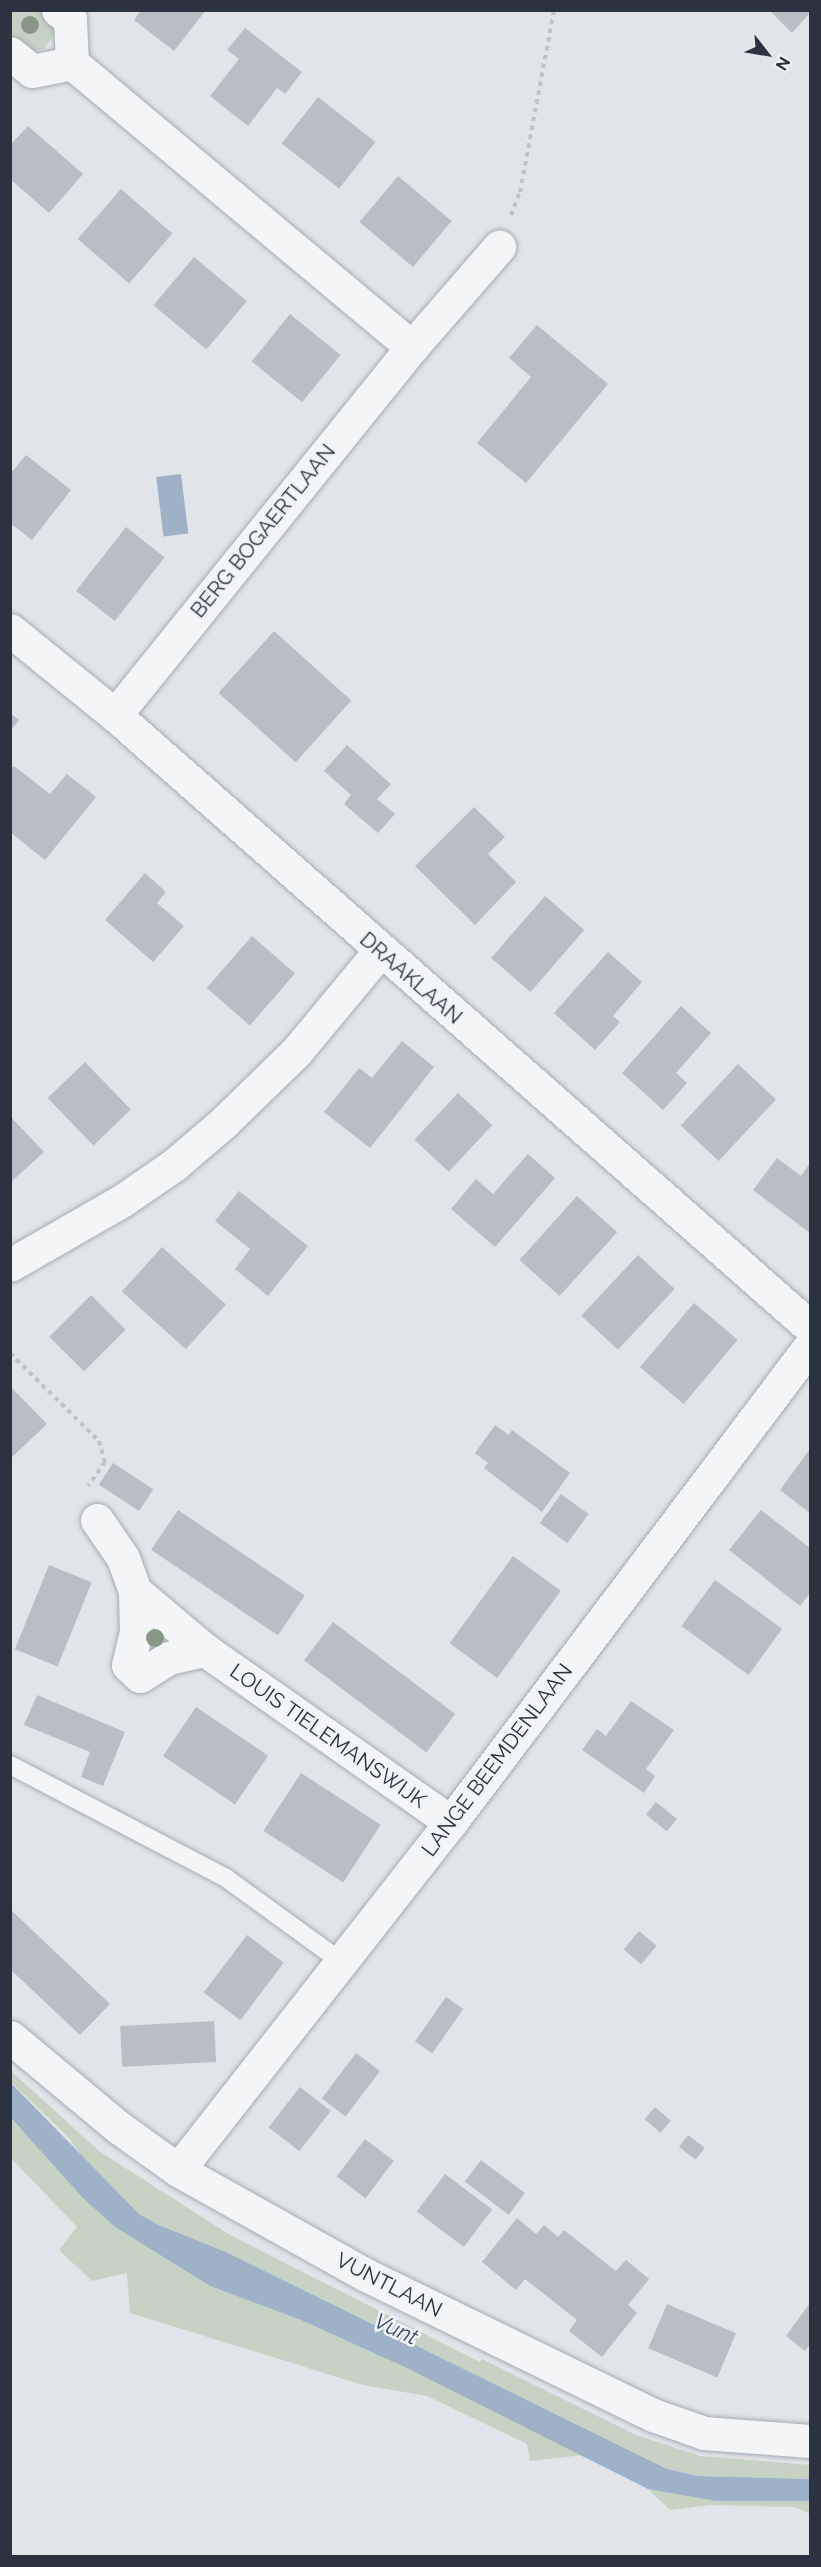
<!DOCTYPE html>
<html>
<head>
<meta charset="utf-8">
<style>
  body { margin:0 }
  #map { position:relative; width:821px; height:2567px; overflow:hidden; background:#e1e4e9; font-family:Raleway,sans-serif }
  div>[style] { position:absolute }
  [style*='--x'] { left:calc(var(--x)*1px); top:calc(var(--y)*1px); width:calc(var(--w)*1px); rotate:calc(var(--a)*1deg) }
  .green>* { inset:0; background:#c6d2c3 }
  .water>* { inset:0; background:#9fb1c6; transform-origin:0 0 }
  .building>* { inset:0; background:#b9bdc5; transform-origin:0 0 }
  .path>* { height:4px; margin-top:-2px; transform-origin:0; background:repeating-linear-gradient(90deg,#c0c2c7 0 4.5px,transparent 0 9px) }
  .roads { filter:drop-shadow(0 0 2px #a7abb3) drop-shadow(0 0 2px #a7abb3) }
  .lane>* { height:18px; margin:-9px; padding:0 9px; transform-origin:9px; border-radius:9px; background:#f4f5f7 }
  .street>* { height:33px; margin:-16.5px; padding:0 16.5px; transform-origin:16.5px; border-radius:16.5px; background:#f4f5f7 }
  .trees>* { width:18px; height:18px; margin:-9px; border-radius:50%; background:#879888 }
  span { translate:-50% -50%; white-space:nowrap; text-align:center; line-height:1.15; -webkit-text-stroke:5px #f1f3f6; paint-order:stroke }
  .street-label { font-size:21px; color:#2b3240 }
  .water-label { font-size:22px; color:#374f71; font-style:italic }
  .frame { position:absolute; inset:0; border:12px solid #2b3240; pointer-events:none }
  .north { position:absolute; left:737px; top:24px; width:60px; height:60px; -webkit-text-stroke:4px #f1f3f6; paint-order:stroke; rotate:121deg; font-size:16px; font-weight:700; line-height:24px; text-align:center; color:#2b3240 }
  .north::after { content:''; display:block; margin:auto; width:21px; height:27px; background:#2b3240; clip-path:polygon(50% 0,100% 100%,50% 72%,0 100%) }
</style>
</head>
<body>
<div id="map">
  <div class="green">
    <div style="clip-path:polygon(10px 11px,45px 11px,57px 32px,43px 49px,33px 51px,11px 36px)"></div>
    <div style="clip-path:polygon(11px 2071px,99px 2151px,230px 2235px,480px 2362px,482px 2359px,636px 2435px,700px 2456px,810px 2465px,810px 2479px,698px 2476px,667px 2469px,226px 2252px,159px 2225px,139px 2214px,83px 2158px,69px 2138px,11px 2082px)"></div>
    <div style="clip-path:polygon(10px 2118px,115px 2227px,210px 2286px,301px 2320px,409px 2369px,583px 2455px,530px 2461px,527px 2444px,427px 2396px,363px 2385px,130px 2313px,127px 2273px,92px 2281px,59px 2250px,77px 2227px,11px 2158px)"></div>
    <div style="clip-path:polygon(648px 2489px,715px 2501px,810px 2501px,810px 2514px,795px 2507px,711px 2505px,670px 2510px)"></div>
  </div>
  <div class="water">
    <div style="left:181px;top:474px;width:60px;height:25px;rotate:83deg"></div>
    <div style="clip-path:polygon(10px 2082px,139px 2214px,159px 2225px,226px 2252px,667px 2469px,698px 2476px,810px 2479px,810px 2501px,715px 2501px,648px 2489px,409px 2369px,301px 2320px,210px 2286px,115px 2227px,83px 2198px,11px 2118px)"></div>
  </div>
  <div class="building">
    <div style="clip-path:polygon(141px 10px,206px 10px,174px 51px,134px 20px)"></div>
    <div style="clip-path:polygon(769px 10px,810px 10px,810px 13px,792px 33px)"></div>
    <div style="clip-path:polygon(245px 28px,302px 72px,285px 94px,277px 88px,248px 126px,210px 96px,239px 59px,227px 50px)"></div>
    <div style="left:318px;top:97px;width:73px;height:59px;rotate:38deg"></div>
    <div style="clip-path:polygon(28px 126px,83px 174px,49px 213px,10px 179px,10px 145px)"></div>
    <div style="left:398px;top:176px;width:70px;height:60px;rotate:40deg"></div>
    <div style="left:121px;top:189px;width:68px;height:66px;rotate:41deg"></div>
    <div style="left:194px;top:257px;width:69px;height:63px;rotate:40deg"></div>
    <div style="left:290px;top:314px;width:65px;height:61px;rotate:39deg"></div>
    <div style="clip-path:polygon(537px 325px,608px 384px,526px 483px,477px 443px,531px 377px,509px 358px)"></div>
    <div style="clip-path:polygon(26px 455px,71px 490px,32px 540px,10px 523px,10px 474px)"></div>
    <div style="left:126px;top:527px;width:49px;height:81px;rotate:38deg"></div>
    <div style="left:274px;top:631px;width:104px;height:83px;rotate:42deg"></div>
    <div style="clip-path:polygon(10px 713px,19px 720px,10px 731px)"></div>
    <div style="clip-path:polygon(347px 745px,391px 784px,377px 799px,395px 814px,378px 833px,344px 804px,351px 795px,324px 771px)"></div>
    <div style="clip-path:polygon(14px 766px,50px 794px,67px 774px,96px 797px,45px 860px,10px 832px,10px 770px)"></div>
    <div style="clip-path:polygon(474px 807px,505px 837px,488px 854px,516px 882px,475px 925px,415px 866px)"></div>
    <div style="clip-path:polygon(145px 873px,166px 892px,157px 903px,184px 926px,153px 962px,105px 920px)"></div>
    <div style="left:545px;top:896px;width:52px;height:82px;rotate:41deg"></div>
    <div style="left:252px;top:936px;width:57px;height:69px;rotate:41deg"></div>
    <div style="clip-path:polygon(608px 952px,642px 982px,613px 1016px,620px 1022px,595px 1050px,554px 1013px)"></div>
    <div style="clip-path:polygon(681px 1006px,711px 1033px,676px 1073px,687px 1083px,663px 1110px,622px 1073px)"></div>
    <div style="clip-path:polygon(402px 1041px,434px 1067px,370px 1148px,324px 1112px,359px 1068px,372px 1078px)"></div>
    <div style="left:85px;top:1062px;width:66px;height:52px;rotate:46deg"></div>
    <div style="left:738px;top:1064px;width:52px;height:84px;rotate:43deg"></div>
    <div style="left:458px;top:1093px;width:47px;height:64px;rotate:43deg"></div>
    <div style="clip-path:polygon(10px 1116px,44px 1152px,10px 1183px)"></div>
    <div style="clip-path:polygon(528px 1154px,555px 1178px,495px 1247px,451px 1209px,476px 1179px,493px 1194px)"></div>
    <div style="clip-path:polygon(777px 1158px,801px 1176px,810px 1163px,810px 1233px,753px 1190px)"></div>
    <div style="clip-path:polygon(239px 1191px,308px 1246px,268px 1296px,235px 1269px,250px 1249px,215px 1221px)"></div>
    <div style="left:577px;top:1196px;width:54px;height:86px;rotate:42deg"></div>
    <div style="left:162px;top:1247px;width:86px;height:60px;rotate:42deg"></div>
    <div style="left:638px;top:1255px;width:50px;height:83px;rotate:43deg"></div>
    <div style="left:91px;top:1295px;width:49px;height:59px;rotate:45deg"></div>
    <div style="left:694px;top:1303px;width:57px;height:84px;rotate:40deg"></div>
    <div style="clip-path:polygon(10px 1386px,47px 1424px,10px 1459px)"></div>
    <div style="clip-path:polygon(495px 1425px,509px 1435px,512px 1430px,570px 1473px,542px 1512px,484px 1468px,488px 1463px,475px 1453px)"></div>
    <div style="clip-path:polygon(810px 1449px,810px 1513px,780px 1490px)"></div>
    <div style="left:113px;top:1463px;width:48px;height:26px;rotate:33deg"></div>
    <div style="left:561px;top:1494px;width:34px;height:36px;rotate:36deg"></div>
    <div style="left:178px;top:1510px;width:153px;height:48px;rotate:34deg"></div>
    <div style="clip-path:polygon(761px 1510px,810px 1548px,810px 1593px,800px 1606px,729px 1550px)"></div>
    <div style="left:513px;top:1556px;width:59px;height:108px;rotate:36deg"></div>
    <div style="left:49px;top:1565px;width:46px;height:91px;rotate:22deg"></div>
    <div style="left:715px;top:1580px;width:83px;height:57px;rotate:36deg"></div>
    <div style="left:333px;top:1622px;width:153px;height:48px;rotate:37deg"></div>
    <div style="clip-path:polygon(37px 1695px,125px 1732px,103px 1786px,81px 1777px,90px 1752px,24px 1725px)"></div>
    <div style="clip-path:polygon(631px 1701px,674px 1730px,646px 1769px,655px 1776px,644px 1793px,582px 1750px,597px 1729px,606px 1736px)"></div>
    <div style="left:196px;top:1707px;width:87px;height:59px;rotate:34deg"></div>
    <div style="left:301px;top:1773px;width:95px;height:69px;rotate:33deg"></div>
    <div style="left:656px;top:1802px;width:27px;height:16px;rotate:39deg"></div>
    <div style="clip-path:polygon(10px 1909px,110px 2004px,80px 2035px,10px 1969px)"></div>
    <div style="left:639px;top:1931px;width:23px;height:24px;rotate:40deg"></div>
    <div style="left:247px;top:1935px;width:46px;height:72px;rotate:37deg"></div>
    <div style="left:446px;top:1997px;width:21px;height:54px;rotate:35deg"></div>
    <div style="left:214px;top:2021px;width:41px;height:94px;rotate:87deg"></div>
    <div style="left:356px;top:2053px;width:30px;height:57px;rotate:37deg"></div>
    <div style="left:300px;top:2087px;width:39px;height:51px;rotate:38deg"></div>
    <div style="left:655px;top:2107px;width:21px;height:16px;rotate:41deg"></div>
    <div style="left:688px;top:2135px;width:21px;height:15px;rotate:37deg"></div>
    <div style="left:365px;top:2139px;width:36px;height:47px;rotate:37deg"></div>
    <div style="left:481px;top:2160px;width:55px;height:27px;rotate:37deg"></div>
    <div style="left:445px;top:2174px;width:59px;height:47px;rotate:37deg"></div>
    <div style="clip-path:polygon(517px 2218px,536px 2234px,544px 2225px,558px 2237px,564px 2230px,616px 2271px,626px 2260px,649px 2279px,628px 2305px,637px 2313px,602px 2357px,569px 2331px,577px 2320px,525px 2279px,516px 2290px,482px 2262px)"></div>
    <div style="clip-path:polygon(810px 2303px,810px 2344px,805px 2351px,786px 2336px)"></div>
    <div style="left:667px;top:2304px;width:75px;height:48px;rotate:23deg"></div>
  </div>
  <div class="path">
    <div style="--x:511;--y:215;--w:25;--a:-69"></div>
    <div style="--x:520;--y:192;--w:185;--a:-79.4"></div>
    <div style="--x:10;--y:1353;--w:125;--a:44.7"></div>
    <div style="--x:99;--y:1441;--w:22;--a:74"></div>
    <div style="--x:105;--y:1462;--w:29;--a:125"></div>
  </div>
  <div class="roads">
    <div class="lane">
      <div style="--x:10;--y:1765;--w:244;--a:27.6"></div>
      <div style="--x:226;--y:1878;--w:140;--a:36"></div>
    </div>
    <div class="street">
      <div style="--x:58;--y:10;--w:15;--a:37"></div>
      <div style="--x:70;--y:19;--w:44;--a:87.4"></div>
      <div style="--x:72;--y:63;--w:443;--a:39.9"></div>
      <div style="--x:412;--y:347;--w:473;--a:128.9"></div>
      <div style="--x:10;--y:53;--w:28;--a:39"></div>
      <div style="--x:32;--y:71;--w:41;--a:-11.3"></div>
      <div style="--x:412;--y:347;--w:133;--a:-49"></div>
      <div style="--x:10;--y:630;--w:135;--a:39"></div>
      <div style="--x:115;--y:715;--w:926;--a:41.37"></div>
      <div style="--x:10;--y:1265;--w:130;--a:-29.9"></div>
      <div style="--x:123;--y:1200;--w:62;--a:-34.5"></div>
      <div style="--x:174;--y:1165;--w:65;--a:-40.6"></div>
      <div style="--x:223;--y:1123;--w:102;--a:-44.2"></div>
      <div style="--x:296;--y:1052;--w:131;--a:-50.3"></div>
      <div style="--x:97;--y:1520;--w:46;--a:55.6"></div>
      <div style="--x:123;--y:1558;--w:35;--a:70"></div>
      <div style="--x:135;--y:1591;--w:40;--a:88.6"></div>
      <div style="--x:136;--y:1631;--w:35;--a:103"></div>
      <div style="--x:128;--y:1665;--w:16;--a:43"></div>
      <div style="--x:140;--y:1676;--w:34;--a:-32"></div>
      <div style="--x:169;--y:1658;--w:37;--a:-13"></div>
      <div style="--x:205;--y:1650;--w:300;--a:35"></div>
      <div style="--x:135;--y:1591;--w:92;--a:40.1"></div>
      <div style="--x:10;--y:2037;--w:141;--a:39.8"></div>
      <div style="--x:118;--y:2127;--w:74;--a:35.6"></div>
      <div style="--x:178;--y:2170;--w:215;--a:29.2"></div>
      <div style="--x:366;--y:2275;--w:319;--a:26"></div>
      <div style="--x:653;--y:2415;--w:54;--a:19.4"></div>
      <div style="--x:704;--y:2433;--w:106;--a:4.3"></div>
      <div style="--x:178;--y:2170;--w:442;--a:-51.9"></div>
      <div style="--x:451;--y:1822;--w:596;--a:-52.98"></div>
    </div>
  </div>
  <div class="trees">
    <div style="left:30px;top:25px"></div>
    <div style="left:155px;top:1638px"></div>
  </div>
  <div class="street-label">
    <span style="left:263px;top:531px;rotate:-51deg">BERG BOGAERTLAAN</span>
    <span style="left:411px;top:978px;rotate:41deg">DRAAKLAAN</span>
    <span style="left:328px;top:1736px;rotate:35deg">LOUIS TIELEMANSWIJK</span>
    <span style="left:497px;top:1760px;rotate:-53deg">LANGE BEEMDENLAAN</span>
    <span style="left:389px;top:2285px;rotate:27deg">VUNTLAAN</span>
  </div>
  <div class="water-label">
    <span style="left:396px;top:2329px;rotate:25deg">Vunt</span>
  </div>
  <div class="frame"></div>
  <div class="north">N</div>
</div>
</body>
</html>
